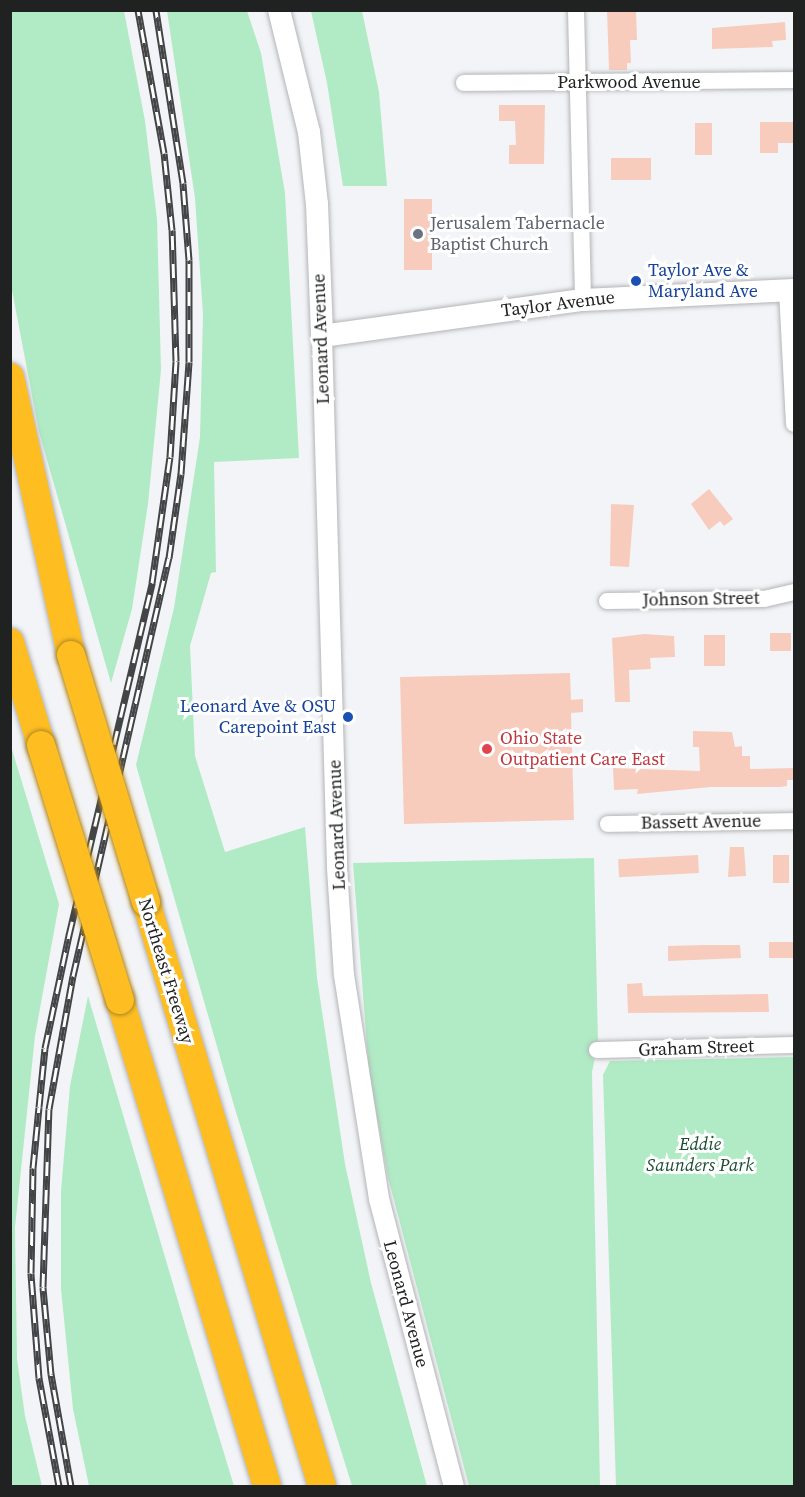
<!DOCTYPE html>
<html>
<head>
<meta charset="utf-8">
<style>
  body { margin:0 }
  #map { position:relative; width:805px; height:1497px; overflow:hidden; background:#f3f4f7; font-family:"Source Serif 4",serif }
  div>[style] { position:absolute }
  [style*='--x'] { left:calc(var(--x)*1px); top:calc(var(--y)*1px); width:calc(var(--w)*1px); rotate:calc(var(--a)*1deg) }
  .green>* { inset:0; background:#b0ebc5 }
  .building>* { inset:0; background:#f8ccbd; transform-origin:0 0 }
  .roads { filter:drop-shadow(0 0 2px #b4b5b8) drop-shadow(0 0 2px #b4b5b8) }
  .minor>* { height:16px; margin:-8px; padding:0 8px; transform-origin:8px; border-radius:8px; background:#fff }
  .tertiary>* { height:20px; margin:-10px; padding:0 10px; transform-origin:10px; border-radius:10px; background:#fff }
  .secondary>* { height:22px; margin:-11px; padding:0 11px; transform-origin:11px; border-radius:11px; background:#fff }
  .motorway>* { height:28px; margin:-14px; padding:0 14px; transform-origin:14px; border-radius:14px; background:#febe22 }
  .rail>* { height:7px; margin-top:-3.5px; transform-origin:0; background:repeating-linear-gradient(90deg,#fff 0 14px,#434445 0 28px); box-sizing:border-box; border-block:2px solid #434445 }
  .bridges { filter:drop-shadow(0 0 2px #b08722) drop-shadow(0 0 2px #b08722) }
  .motorway-bridge>* { height:28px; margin:-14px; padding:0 14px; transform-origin:14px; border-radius:14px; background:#febe22 }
  .dots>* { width:16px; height:16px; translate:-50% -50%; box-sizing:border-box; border:3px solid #fff; border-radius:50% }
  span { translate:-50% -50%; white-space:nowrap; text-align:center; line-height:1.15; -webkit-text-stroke:6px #fff; paint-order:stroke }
  .street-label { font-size:18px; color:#202121 }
  .worship-label { font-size:18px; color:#5b616d }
  .left { translate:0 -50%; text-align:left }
  .transit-label { font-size:18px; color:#164399 }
  .right { translate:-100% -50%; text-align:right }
  .health-label { font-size:18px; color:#be3a42 }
  .park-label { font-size:18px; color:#1b4d32; font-style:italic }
  .frame { position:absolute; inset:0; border:12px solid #202121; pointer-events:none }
</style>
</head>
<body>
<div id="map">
  <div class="green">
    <div style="clip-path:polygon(10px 11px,124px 11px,145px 121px,157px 219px,161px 370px,148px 504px,132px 609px,111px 683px,39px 432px,11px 285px)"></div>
    <div style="clip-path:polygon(167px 11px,247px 11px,261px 53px,285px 193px,299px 458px,214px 462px,216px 572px,211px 573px,190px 646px,195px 756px,225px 852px,305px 827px,317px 978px,345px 1164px,371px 1283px,427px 1486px,352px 1486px,235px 1109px,136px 765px,174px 608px,200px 437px,203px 315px,195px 198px)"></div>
    <div style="clip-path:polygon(311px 11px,362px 11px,379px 92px,387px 186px,343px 186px,327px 83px)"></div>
    <div style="clip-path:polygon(10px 743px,59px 904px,35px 1036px,15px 1227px,17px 1359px,25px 1416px,42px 1486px,10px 1486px)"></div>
    <div style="clip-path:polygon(594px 858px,598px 1043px,592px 1072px,600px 1486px,469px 1486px,388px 1177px,369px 1073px,353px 863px)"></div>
    <div style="clip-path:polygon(88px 996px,188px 1335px,234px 1486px,89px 1486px,73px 1409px,61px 1289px,61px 1191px,70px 1086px)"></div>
    <div style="clip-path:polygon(794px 1057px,794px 1486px,616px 1486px,603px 1075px,610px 1061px)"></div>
  </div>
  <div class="building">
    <div style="clip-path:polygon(607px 10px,636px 10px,637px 40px,630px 40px,631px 63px,627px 63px,627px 70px,609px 70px)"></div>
    <div style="clip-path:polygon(785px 22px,786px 40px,772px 41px,773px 47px,712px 49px,712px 28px)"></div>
    <div style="clip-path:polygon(499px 105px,545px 105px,544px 164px,509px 164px,509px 145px,516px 145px,515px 121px,499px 121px)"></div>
    <div style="clip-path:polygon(760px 122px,795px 122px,795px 143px,778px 143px,778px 153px,760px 153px)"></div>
    <div style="left:695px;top:123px;width:17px;height:32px"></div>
    <div style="left:651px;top:158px;width:22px;height:40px;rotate:90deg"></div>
    <div style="left:404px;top:199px;width:28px;height:71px"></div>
    <div style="clip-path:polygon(709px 489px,733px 519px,724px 526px,720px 521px,709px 530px,691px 504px)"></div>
    <div style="clip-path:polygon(611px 504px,634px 505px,629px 567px,610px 566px)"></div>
    <div style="left:770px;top:633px;width:21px;height:18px"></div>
    <div style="clip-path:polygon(644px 634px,674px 636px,675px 657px,650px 658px,651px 669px,629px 670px,630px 702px,615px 702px,612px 638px)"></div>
    <div style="left:704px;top:635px;width:21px;height:31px"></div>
    <div style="clip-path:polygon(570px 673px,571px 700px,583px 699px,583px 712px,571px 713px,574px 820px,404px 824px,400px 677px)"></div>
    <div style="clip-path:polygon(693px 731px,732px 732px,735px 747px,742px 746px,742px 756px,750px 756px,750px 769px,795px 768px,795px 780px,787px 780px,787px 786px,780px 787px,711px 787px,637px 794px,638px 789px,614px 790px,613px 768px,700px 771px,699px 747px,693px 747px)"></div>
    <div style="clip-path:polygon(730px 847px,744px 847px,746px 876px,728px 877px)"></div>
    <div style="left:698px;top:855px;width:18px;height:80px;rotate:87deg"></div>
    <div style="left:773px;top:855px;width:16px;height:28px"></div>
    <div style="left:795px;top:942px;width:16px;height:26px;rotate:90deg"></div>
    <div style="clip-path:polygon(703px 945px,740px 945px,741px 958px,668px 961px,668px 946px)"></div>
    <div style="clip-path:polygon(642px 983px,643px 996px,768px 994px,769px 1012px,628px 1013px,627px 984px)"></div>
  </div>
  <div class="roads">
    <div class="minor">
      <div style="--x:576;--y:10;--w:290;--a:88.6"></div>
      <div style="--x:464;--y:83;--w:330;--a:-0.5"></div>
      <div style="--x:787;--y:290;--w:134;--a:87"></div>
      <div style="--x:607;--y:601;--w:157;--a:-0.7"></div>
      <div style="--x:764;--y:599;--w:31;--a:-13"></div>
      <div style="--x:608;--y:824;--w:186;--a:-0.9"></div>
      <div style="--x:597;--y:1050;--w:197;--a:-1.5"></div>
    </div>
    <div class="tertiary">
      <div style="--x:322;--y:336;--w:532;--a:88.38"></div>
      <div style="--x:337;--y:868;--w:107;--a:86.3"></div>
      <div style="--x:344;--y:975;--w:227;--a:81.1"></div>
      <div style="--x:379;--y:1199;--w:297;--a:75.4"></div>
    </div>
    <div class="secondary">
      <div style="--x:279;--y:10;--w:126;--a:76.2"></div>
      <div style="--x:309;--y:132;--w:72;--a:83.7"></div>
      <div style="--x:317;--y:204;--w:132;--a:87.8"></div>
      <div style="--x:322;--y:336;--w:263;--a:-7.9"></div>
      <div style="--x:583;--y:300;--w:211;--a:-2.7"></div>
    </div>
    <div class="motorway">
      <div style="--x:10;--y:377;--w:285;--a:77.6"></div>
      <div style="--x:10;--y:642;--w:108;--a:73.2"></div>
      <div style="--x:146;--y:902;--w:610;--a:73.23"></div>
      <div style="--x:120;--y:1000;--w:508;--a:73.17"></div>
    </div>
  </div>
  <div class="rail">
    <div style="--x:59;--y:1486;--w:110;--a:-100.5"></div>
    <div style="--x:39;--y:1378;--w:105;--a:-94.4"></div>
    <div style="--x:31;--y:1273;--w:105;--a:-88.9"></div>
    <div style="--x:33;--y:1168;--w:61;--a:-84.4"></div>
    <div style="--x:39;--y:1107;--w:59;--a:-84.2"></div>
    <div style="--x:45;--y:1048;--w:116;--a:-78"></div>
    <div style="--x:69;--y:935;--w:362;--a:-76.7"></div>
    <div style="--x:152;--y:583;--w:127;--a:-81.9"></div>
    <div style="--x:170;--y:457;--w:96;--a:-86.4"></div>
    <div style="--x:176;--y:361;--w:131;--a:-91.7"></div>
    <div style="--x:172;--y:230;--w:77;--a:-95.9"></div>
    <div style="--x:164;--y:153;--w:145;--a:-100.3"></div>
    <div style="--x:71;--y:1486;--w:114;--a:-100.1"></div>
    <div style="--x:51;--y:1374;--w:87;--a:-95.3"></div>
    <div style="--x:43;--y:1287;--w:178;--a:-88.1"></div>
    <div style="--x:49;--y:1109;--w:135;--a:-79.8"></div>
    <div style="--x:73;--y:976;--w:429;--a:-77.1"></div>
    <div style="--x:169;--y:558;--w:85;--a:-81.9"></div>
    <div style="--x:181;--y:474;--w:112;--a:-85.9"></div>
    <div style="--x:189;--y:362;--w:102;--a:-90"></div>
    <div style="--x:189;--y:260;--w:77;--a:-94.5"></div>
    <div style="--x:183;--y:183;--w:175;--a:-98.9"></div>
  </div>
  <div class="bridges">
    <div class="motorway-bridge">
      <div style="--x:71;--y:655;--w:258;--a:73.1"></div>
      <div style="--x:41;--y:745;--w:267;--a:72.8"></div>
    </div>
  </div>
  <div class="dots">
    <div style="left:418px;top:234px;background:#6b7280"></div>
    <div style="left:636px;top:281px;background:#1a4fb4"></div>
    <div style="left:348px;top:717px;background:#1a4fb4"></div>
    <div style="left:487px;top:749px;background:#e0444e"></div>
  </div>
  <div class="street-label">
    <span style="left:629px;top:82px">Parkwood Avenue</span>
    <span style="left:558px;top:304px;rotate:-7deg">Taylor Avenue</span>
    <span style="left:321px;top:339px;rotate:-92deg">Leonard Avenue</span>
    <span style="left:701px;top:599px;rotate:-1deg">Johnson Street</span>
    <span style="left:701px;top:822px;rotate:-1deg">Bassett Avenue</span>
    <span style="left:337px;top:825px;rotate:-92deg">Leonard Avenue</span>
    <span style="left:166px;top:971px;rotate:73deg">Northeast Freeway</span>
    <span style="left:696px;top:1048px;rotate:-2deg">Graham Street</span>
    <span style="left:406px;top:1304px;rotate:75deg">Leonard Avenue</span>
  </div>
  <div class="worship-label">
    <span class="left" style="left:430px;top:234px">Jerusalem Tabernacle<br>Baptist Church</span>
  </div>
  <div class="transit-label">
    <span class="left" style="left:648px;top:281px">Taylor Ave &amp;<br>Maryland Ave</span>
    <span class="right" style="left:336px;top:717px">Leonard Ave &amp; OSU<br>Carepoint East</span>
  </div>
  <div class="health-label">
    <span class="left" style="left:500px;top:749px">Ohio State<br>Outpatient Care East</span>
  </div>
  <div class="park-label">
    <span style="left:700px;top:1155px">Eddie<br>Saunders Park</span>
  </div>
  <div class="frame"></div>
</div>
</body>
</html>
